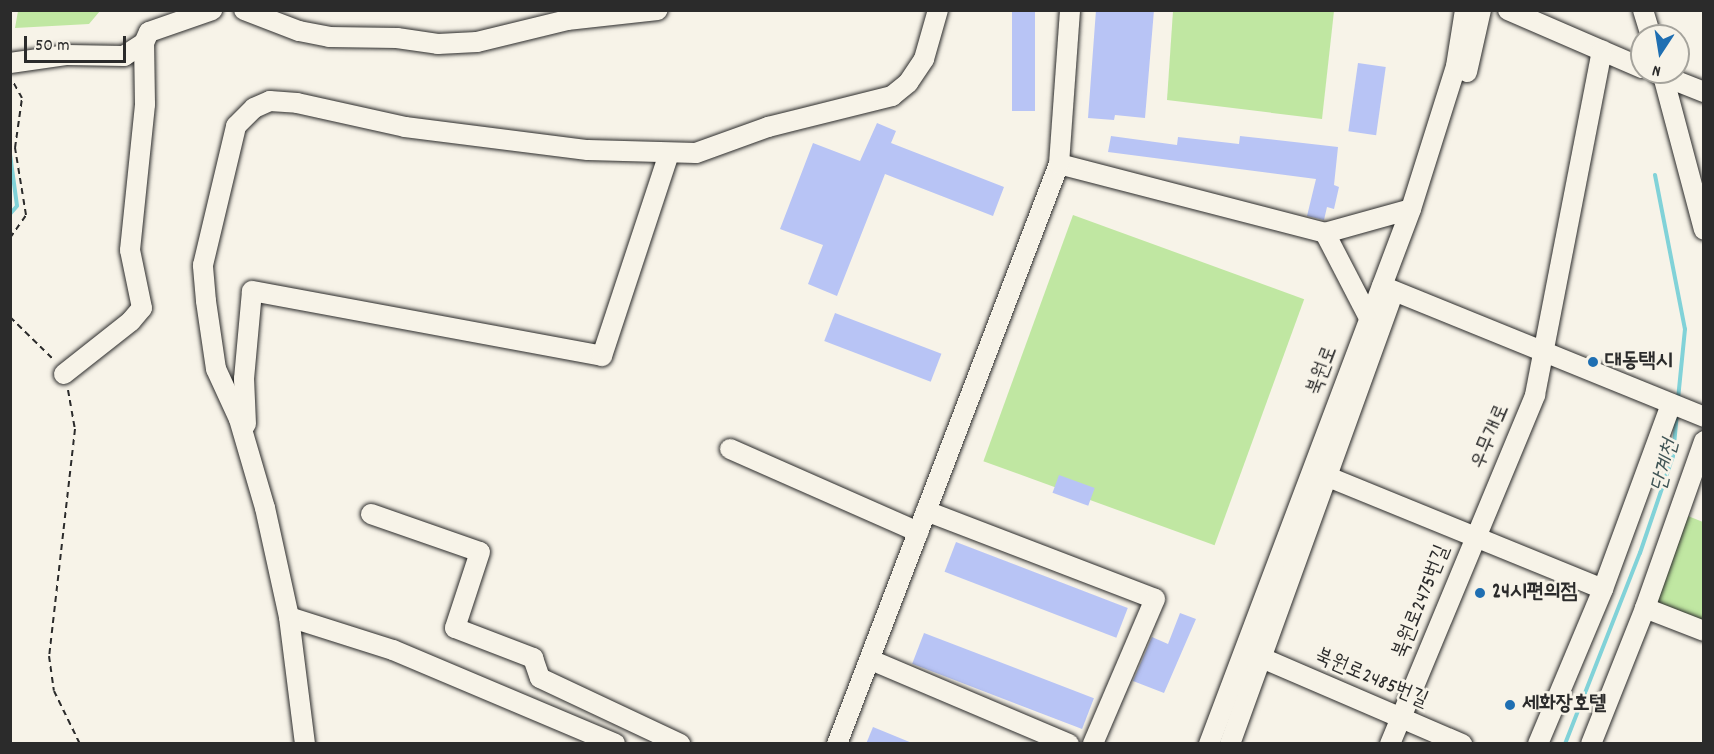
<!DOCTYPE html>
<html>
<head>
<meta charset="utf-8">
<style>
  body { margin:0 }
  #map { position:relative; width:1714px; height:754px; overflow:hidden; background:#f7f3e8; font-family:Dekko,"Poor Story",sans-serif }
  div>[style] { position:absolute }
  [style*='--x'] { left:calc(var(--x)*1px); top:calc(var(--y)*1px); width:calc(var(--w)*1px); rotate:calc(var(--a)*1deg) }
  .green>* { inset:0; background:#c0e7a2; transform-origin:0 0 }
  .stream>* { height:4px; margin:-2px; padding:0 2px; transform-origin:2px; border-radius:2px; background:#81d2d8 }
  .building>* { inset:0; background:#b8c4f5; transform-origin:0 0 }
  .path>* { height:2px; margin-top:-1px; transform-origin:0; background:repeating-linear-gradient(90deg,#2b2b2b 0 6px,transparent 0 10.5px) }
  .roads { filter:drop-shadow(0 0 2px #2b2b2b) drop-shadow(0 0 2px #2b2b2b) }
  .minor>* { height:20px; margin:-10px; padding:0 10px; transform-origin:10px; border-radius:10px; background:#f7f3e8 }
  .dots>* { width:16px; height:16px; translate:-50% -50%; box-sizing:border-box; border:3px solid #f7f3e8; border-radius:50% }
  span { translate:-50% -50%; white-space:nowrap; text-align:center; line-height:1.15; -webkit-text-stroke:5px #f7f3e8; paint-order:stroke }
  .poi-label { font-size:21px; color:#2b2b2b; font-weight:700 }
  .left { translate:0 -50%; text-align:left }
  .street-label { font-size:21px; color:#2b2b2b }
  .water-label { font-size:22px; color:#405556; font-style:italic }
  .frame { position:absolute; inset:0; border:12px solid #2b2b2b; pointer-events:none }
  .north { position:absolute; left:1630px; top:24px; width:60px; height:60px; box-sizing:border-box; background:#f7f3e8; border:2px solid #a5a39c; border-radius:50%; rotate:192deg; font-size:16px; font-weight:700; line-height:24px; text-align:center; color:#2b2b2b }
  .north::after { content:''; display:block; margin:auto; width:21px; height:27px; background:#1f6fb2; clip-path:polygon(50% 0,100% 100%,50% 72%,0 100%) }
  .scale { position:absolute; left:24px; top:36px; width:102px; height:27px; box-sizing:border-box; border:3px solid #2b2b2b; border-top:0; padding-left:8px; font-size:18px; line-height:21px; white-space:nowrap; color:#2b2b2b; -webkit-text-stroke:4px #f7f3e8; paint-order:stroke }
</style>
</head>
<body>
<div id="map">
  <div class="green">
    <div style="clip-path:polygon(18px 11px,18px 10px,100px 11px,89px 24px,15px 28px)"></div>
    <div style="clip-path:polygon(1173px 11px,1334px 11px,1322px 119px,1167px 100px)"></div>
    <div style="left:1073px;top:215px;width:246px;height:262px;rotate:20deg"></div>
    <div style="clip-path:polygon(1688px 516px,1703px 522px,1703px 627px,1654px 608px,1653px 600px)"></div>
  </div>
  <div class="stream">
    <div style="--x:10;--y:96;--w:40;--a:90"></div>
    <div style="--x:10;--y:154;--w:52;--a:82.3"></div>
    <div style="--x:17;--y:206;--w:11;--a:131"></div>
    <div style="--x:1655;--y:175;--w:157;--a:79"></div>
    <div style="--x:1685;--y:329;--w:70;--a:95.7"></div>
    <div style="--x:10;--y:338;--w:14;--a:90"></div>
    <div style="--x:1565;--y:744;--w:205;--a:-68.6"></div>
    <div style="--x:1640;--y:553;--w:102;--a:-71.2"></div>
    <div style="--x:1673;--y:456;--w:43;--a:-84.7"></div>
  </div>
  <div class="building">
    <div style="left:1012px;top:10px;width:23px;height:101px"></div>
    <div style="clip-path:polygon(1096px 10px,1154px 10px,1145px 118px,1115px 115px,1114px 120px,1088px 118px)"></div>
    <div style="left:1358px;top:63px;width:28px;height:69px;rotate:8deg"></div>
    <div style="clip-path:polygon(877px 123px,896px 131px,891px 143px,1004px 187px,993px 216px,885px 174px,837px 296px,808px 284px,823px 245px,780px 229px,813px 143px,860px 161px)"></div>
    <div style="clip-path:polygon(1111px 136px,1177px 145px,1178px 137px,1239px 144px,1240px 136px,1338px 147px,1334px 185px,1339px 187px,1334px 209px,1327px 207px,1324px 220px,1307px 216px,1316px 179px,1108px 152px)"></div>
    <div style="left:835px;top:313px;width:114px;height:30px;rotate:21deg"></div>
    <div style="left:1059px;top:475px;width:38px;height:19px;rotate:20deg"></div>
    <div style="left:956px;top:542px;width:184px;height:32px;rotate:21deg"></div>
    <div style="clip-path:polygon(1180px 613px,1196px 619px,1164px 693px,1133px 681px,1152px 637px,1168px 644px)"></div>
    <div style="left:924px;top:633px;width:182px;height:33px;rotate:21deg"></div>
    <div style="clip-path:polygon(873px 727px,912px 743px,912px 744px,866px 744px)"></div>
  </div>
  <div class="path">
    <div style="--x:10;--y:238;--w:28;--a:-55"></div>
    <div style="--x:26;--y:215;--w:68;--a:-99.3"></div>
    <div style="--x:15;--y:148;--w:50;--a:-82"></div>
    <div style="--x:22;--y:98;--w:21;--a:-119"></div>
    <div style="--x:10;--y:317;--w:63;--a:44.4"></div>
    <div style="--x:68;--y:390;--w:40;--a:80"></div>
    <div style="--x:75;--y:429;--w:228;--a:96.5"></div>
    <div style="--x:49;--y:656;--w:35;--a:82"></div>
    <div style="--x:54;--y:691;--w:59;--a:63.9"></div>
  </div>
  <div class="roads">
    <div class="minor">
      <div style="--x:244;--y:10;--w:59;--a:20.9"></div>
      <div style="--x:299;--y:31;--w:31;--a:11"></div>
      <div style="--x:329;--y:37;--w:68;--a:0.8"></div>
      <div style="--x:397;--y:38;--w:41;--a:8.3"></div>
      <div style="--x:438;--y:44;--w:39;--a:-3"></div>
      <div style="--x:477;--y:42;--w:93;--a:-13.7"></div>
      <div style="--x:567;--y:20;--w:91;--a:-6.3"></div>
      <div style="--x:1508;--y:10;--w:146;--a:23.4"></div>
      <div style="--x:1643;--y:10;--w:27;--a:73"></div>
      <div style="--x:10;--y:63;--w:58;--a:-8"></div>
      <div style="--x:67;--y:55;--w:57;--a:1"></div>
      <div style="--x:124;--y:56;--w:24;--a:-33"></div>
      <div style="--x:144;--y:43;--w:12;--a:-66"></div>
      <div style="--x:149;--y:32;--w:67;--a:-19.2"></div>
      <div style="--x:1467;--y:72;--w:64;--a:-77.3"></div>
      <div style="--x:1662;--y:72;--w:163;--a:75.1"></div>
      <div style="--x:1656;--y:73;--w:52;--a:21.6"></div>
      <div style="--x:1059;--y:164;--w:275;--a:14.5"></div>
      <div style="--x:1325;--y:233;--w:89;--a:-15.6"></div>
      <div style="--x:1325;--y:233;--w:96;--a:62.6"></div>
      <div style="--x:1382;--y:286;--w:348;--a:22.1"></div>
      <div style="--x:64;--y:374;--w:85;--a:-38.3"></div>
      <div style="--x:131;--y:321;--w:17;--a:-50"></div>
      <div style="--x:142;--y:308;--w:59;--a:-101.7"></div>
      <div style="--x:130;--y:250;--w:147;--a:-84.1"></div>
      <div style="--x:145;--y:104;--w:61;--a:-90.9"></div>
      <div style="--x:246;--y:424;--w:45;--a:-92.5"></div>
      <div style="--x:244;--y:379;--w:88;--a:-84.8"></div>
      <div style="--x:252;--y:291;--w:356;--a:10.5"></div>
      <div style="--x:602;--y:356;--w:213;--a:-71.7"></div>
      <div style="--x:730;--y:449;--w:206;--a:23.8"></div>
      <div style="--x:1326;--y:476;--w:299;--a:22.2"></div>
      <div style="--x:926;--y:511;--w:245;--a:21"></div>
      <div style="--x:1155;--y:599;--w:158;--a:113.2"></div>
      <div style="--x:371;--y:514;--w:115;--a:19.2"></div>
      <div style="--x:480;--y:552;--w:80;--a:108.2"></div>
      <div style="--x:455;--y:628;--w:84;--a:21"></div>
      <div style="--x:533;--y:658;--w:21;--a:71"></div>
      <div style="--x:540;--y:678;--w:155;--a:25.2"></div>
      <div style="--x:1645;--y:608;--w:63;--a:21.3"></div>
      <div style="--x:289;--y:617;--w:109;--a:17.6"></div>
      <div style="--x:393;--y:650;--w:241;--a:22.9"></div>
      <div style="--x:1262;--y:658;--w:218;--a:23.3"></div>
      <div style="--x:871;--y:660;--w:215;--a:23"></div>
      <div style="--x:305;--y:744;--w:128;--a:-97.2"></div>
      <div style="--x:289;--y:617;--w:112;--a:-102.4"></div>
      <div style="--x:265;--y:508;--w:93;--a:-106.3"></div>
      <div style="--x:239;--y:419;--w:55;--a:-114.7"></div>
      <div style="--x:216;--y:369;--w:69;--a:-98.4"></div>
      <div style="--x:206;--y:301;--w:36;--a:-95"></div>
      <div style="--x:203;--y:265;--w:143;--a:-76.6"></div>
      <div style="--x:236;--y:126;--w:25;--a:-45"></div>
      <div style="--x:254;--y:108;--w:17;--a:-24"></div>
      <div style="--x:270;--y:101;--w:27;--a:4"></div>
      <div style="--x:297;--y:103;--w:111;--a:12.5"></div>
      <div style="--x:405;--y:127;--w:184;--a:7.2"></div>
      <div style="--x:588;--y:150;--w:108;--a:1.6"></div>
      <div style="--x:696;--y:153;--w:77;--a:-19.9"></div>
      <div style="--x:768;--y:127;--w:128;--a:-14"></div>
      <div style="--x:892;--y:96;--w:21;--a:-39"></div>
      <div style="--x:908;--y:83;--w:29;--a:-56"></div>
      <div style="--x:924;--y:59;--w:51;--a:-74.1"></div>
      <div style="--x:837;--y:744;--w:621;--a:-69.06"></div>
      <div style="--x:1059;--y:164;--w:154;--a:-85.9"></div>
      <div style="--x:1209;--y:744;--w:572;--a:-69.31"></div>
      <div style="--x:1411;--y:209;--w:150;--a:-72.5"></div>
      <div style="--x:1456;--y:66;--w:57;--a:-80.9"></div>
      <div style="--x:1230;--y:744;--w:476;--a:-70.1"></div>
      <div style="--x:1390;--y:744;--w:378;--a:-67.4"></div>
      <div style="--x:1535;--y:395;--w:351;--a:-79"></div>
      <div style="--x:1538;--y:744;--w:168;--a:-67.2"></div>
      <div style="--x:1603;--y:589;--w:197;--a:-69.8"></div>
      <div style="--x:1591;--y:744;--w:146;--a:-68.3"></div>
      <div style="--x:1645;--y:608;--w:177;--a:-70.5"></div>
    </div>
  </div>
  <div class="dots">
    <div style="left:1593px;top:362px;background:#1f6fb2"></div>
    <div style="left:1480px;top:593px;background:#1f6fb2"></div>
    <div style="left:1510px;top:705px;background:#1f6fb2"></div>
  </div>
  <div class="poi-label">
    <span class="left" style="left:1605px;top:362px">대동택시</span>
    <span class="left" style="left:1492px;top:593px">24시편의점</span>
    <span class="left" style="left:1522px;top:705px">세화장호텔</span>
  </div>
  <div class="street-label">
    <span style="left:1323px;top:371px;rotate:-69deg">북원로</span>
    <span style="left:1491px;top:437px;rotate:-67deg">우무개로</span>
    <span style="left:1422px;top:602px;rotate:-68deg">북원로2475번길</span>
    <span style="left:1371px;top:679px;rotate:23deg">북원로2485번길</span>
  </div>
  <div class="water-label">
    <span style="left:1666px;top:466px;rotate:-76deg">단계천</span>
  </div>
  <div class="frame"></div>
  <div class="north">N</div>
  <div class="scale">50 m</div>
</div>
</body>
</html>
